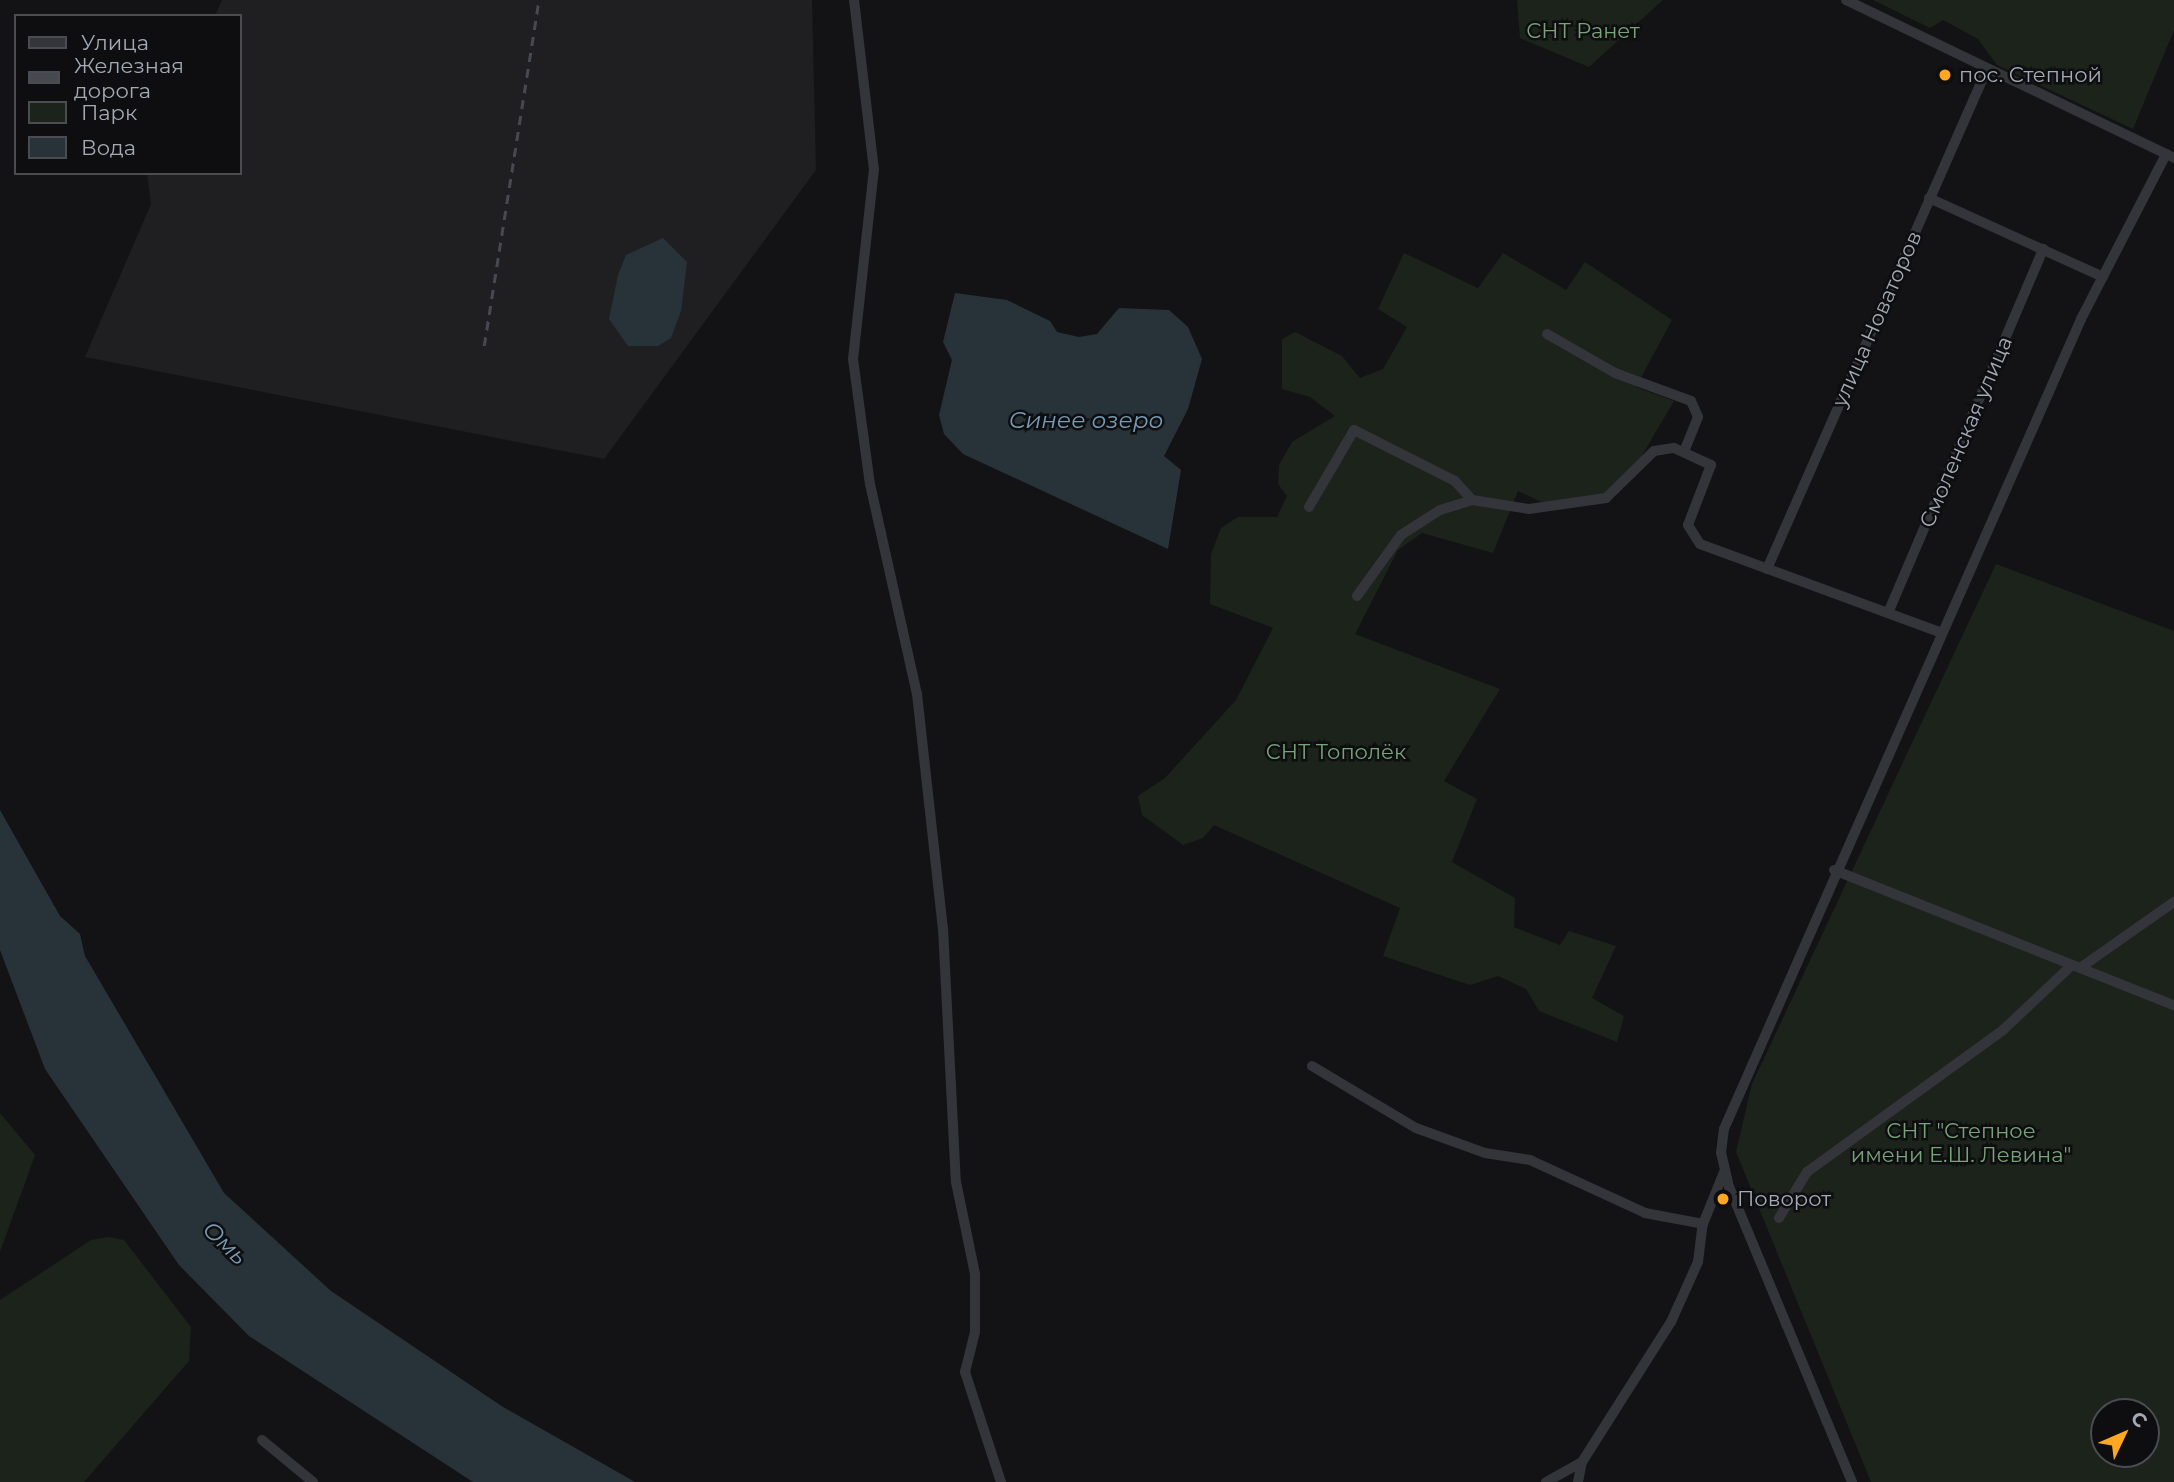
<!DOCTYPE html>
<html>
<head>
<meta charset="utf-8">
<style>
  body { margin:0 }
  #map { position:relative; width:2174px; height:1482px; overflow:hidden; background:#131315; font-family:Montserrat,sans-serif }
  div>[style] { position:absolute }
  [style*='--x'] { left:calc(var(--x)*1px); top:calc(var(--y)*1px); width:calc(var(--w)*1px); rotate:calc(var(--a)*1deg) }
  .built>* { inset:0; background:#1f1f22 }
  .green>* { inset:0; background:#1b231b }
  .water>* { inset:0; background:#283339 }
  .minor>* { height:10px; margin:-5px; padding:0 5px; transform-origin:5px; border-radius:5px; background:#33353a }
  .rail>* { height:2.5px; margin-top:-1.25px; transform-origin:0; background:repeating-linear-gradient(90deg,#46494f 0 9px,transparent 0 16px) }
  .dots>* { width:19px; height:19px; translate:-50% -50%; box-sizing:border-box; border:4px solid #0e0e10; border-radius:50% }
  span { translate:-50% -50%; white-space:nowrap; text-align:center; line-height:1.15; -webkit-text-stroke:5px #0e0e10; paint-order:stroke }
  .park-label { font-size:21px; color:#78a379 }
  .poi-label { font-size:21px; color:#a3aab6 }
  .left { translate:0 -50%; text-align:left }
  .street-label { font-size:21px; color:#a3aab6 }
  .water-label { font-size:23px; color:#779bb4; font-style:italic }
  .legend { position:absolute; left:14px; top:14px; width:228px; height:161px; box-sizing:border-box; background:#0e0e10; border:2px solid #4a4c52; margin:0; padding:9px 12px; list-style:none; font-size:21px; color:#a3aab6 }
  .legend li { display:flex; align-items:center; gap:14px; height:35px }
  .legend b { width:35px; border:2px solid #4a4c52 }
  .north { position:absolute; left:2090px; top:1398px; width:70px; height:70px; box-sizing:border-box; background:#0e0e10; border:2px solid #4a4c52; border-radius:50%; rotate:46deg; font-size:19px; font-weight:700; line-height:28px; text-align:center; color:#a3aab6 }
  .north::after { content:''; display:block; margin:auto; width:24px; height:32px; background:#ffa720; clip-path:polygon(50% 0,100% 100%,50% 72%,0 100%) }
</style>
</head>
<body>
<div id="map">
  <div class="built">
    <div style="clip-path:polygon(222px 0,812px 0,816px 170px,604px 459px,85px 357px,151px 204px,147px 173px,240px 173px,240px 16px,215px 16px)"></div>
  </div>
  <div class="green">
    <div style="clip-path:polygon(1517px 0,1663px 0,1589px 67px,1520px 38px)"></div>
    <div style="clip-path:polygon(1873px 0,2174px 0,2174px 30px,2133px 129px,1997px 65px,1978px 39px,1943px 20px,1930px 28px)"></div>
    <div style="clip-path:polygon(1404px 253px,1478px 288px,1503px 253px,1566px 290px,1585px 262px,1672px 320px,1636px 387px,1674px 401px,1640px 459px,1605px 496px,1548px 505px,1518px 491px,1493px 553px,1422px 533px,1398px 550px,1355px 634px,1500px 689px,1444px 781px,1477px 799px,1452px 862px,1515px 898px,1514px 927px,1560px 945px,1569px 931px,1616px 946px,1592px 998px,1624px 1016px,1617px 1042px,1539px 1011px,1526px 989px,1498px 976px,1470px 985px,1383px 956px,1400px 908px,1214px 825px,1203px 838px,1183px 845px,1142px 815px,1138px 796px,1165px 778px,1236px 700px,1273px 628px,1210px 604px,1211px 554px,1221px 528px,1238px 517px,1277px 517px,1287px 496px,1278px 484px,1279px 465px,1292px 442px,1335px 416px,1310px 397px,1282px 389px,1282px 339px,1295px 332px,1342px 356px,1360px 378px,1383px 369px,1407px 327px,1378px 309px)"></div>
    <div style="clip-path:polygon(evenodd,1996px 564px,2174px 631px,2174px 1482px,1871px 1482px,1736px 1152px,1752px 1084px,1996px 564px,2104px 1412px,2146px 1412px,2146px 1454px,2104px 1454px,2104px 1412px)"></div>
    <div style="clip-path:polygon(0 1113px,35px 1155px,0 1252px)"></div>
    <div style="clip-path:polygon(109px 1237px,124px 1240px,191px 1327px,189px 1361px,84px 1482px,0 1482px,0 1300px,91px 1240px)"></div>
  </div>
  <div class="water">
    <div style="clip-path:polygon(663px 238px,687px 262px,681px 311px,671px 338px,658px 346px,628px 346px,609px 319px,618px 275px,626px 255px)"></div>
    <div style="clip-path:polygon(955px 293px,1007px 300px,1050px 321px,1057px 332px,1079px 337px,1097px 334px,1119px 308px,1169px 310px,1188px 327px,1202px 359px,1188px 409px,1164px 456px,1181px 470px,1168px 549px,963px 454px,944px 434px,939px 415px,952px 360px,943px 342px)"></div>
    <div style="clip-path:polygon(0 810px,60px 916px,80px 934px,85px 956px,224px 1193px,331px 1291px,503px 1407px,635px 1482px,473px 1482px,249px 1336px,179px 1265px,45px 1069px,0 950px)"></div>
  </div>
  <div class="minor">
    <div style="--x:854;--y:0;--w:170;--a:83.3"></div>
    <div style="--x:874;--y:169;--w:191;--a:96.3"></div>
    <div style="--x:853;--y:359;--w:126;--a:82.3"></div>
    <div style="--x:870;--y:484;--w:215;--a:77.4"></div>
    <div style="--x:917;--y:694;--w:235;--a:83.7"></div>
    <div style="--x:943;--y:928;--w:254;--a:87.1"></div>
    <div style="--x:956;--y:1182;--w:94;--a:78.3"></div>
    <div style="--x:975;--y:1274;--w:58;--a:90"></div>
    <div style="--x:975;--y:1332;--w:41;--a:104"></div>
    <div style="--x:965;--y:1372;--w:116;--a:71.9"></div>
    <div style="--x:1846;--y:0;--w:364;--a:25.7"></div>
    <div style="--x:1929;--y:198;--w:191;--a:24.4"></div>
    <div style="--x:1547;--y:334;--w:78;--a:29.8"></div>
    <div style="--x:1615;--y:373;--w:81;--a:20.2"></div>
    <div style="--x:1691;--y:401;--w:17;--a:66"></div>
    <div style="--x:1698;--y:417;--w:37;--a:112"></div>
    <div style="--x:1309;--y:507;--w:89;--a:-59.7"></div>
    <div style="--x:1354;--y:430;--w:113;--a:26.8"></div>
    <div style="--x:1455;--y:481;--w:25;--a:48"></div>
    <div style="--x:1767;--y:569;--w:546;--a:-66.25"></div>
    <div style="--x:1357;--y:596;--w:75;--a:-54.2"></div>
    <div style="--x:1401;--y:535;--w:46;--a:-32.7"></div>
    <div style="--x:1440;--y:510;--w:34;--a:-17"></div>
    <div style="--x:1472;--y:500;--w:58;--a:9"></div>
    <div style="--x:1529;--y:509;--w:78;--a:-8.1"></div>
    <div style="--x:1606;--y:498;--w:67;--a:-44.4"></div>
    <div style="--x:1654;--y:451;--w:20;--a:-9"></div>
    <div style="--x:1674;--y:448;--w:41;--a:24.7"></div>
    <div style="--x:1711;--y:465;--w:64;--a:111"></div>
    <div style="--x:1688;--y:525;--w:22;--a:58"></div>
    <div style="--x:1700;--y:544;--w:255;--a:20.2"></div>
    <div style="--x:1888;--y:613;--w:396;--a:-66.9"></div>
    <div style="--x:1834;--y:870;--w:366;--a:21.7"></div>
    <div style="--x:2080;--y:968;--w:115;--a:-35.1"></div>
    <div style="--x:1312;--y:1066;--w:121;--a:30.8"></div>
    <div style="--x:1416;--y:1128;--w:73;--a:19.9"></div>
    <div style="--x:1485;--y:1153;--w:46;--a:8.8"></div>
    <div style="--x:1530;--y:1160;--w:127;--a:24.7"></div>
    <div style="--x:1645;--y:1213;--w:59;--a:10.7"></div>
    <div style="--x:1779;--y:1218;--w:54;--a:-58.7"></div>
    <div style="--x:1807;--y:1172;--w:242;--a:-35.9"></div>
    <div style="--x:2003;--y:1030;--w:95;--a:-43.3"></div>
    <div style="--x:262;--y:1440;--w:66;--a:39.5"></div>
    <div style="--x:1546;--y:1482;--w:41;--a:-29.1"></div>
    <div style="--x:1582;--y:1462;--w:166;--a:-57.6"></div>
    <div style="--x:1671;--y:1322;--w:66;--a:-65.8"></div>
    <div style="--x:1698;--y:1262;--w:38;--a:-83"></div>
    <div style="--x:1703;--y:1224;--w:56;--a:-68"></div>
    <div style="--x:1578;--y:1482;--w:20;--a:-79"></div>
    <div style="--x:1852;--y:1482;--w:320;--a:-112.6"></div>
    <div style="--x:1729;--y:1187;--w:35;--a:-103"></div>
    <div style="--x:1721;--y:1153;--w:24;--a:-83"></div>
    <div style="--x:1724;--y:1129;--w:885;--a:-66.21"></div>
    <div style="--x:2081;--y:319;--w:186;--a:-62.7"></div>
  </div>
  <div class="rail">
    <div style="--x:484;--y:346;--w:350;--a:-81"></div>
  </div>
  <div class="dots">
    <div style="left:1945px;top:75px;background:#ffa720"></div>
    <div style="left:1723px;top:1199px;background:#ffa720"></div>
  </div>
  <div class="park-label">
    <span style="left:1583px;top:31px">СНТ Ранет</span>
    <span style="left:1336px;top:752px">СНТ Тополёк</span>
    <span style="left:1961px;top:1143px">СНТ "Степное<br>имени Е.Ш. Левина"</span>
  </div>
  <div class="poi-label">
    <span class="left" style="left:1959px;top:75px">пос. Степной</span>
    <span class="left" style="left:1737px;top:1199px">Поворот</span>
  </div>
  <div class="street-label">
    <span style="left:1877px;top:319px;rotate:-66deg">улица Новаторов</span>
    <span style="left:1966px;top:432px;rotate:-67deg">Смоленская улица</span>
  </div>
  <div class="water-label">
    <span style="left:1086px;top:420px">Синее озеро</span>
    <span style="left:225px;top:1243px;rotate:44deg">Омь</span>
  </div>
  <ul class="legend">
  <li><b style="height:9px;background:#33353a"></b>Улица</li>
  <li><b style="height:9px;background:#46494f"></b>Железная дорога</li>
  <li><b style="height:19px;background:#1b231b"></b>Парк</li>
  <li><b style="height:19px;background:#283339"></b>Вода</li>
  </ul>
  <div class="north">С</div>
</div>
</body>
</html>
